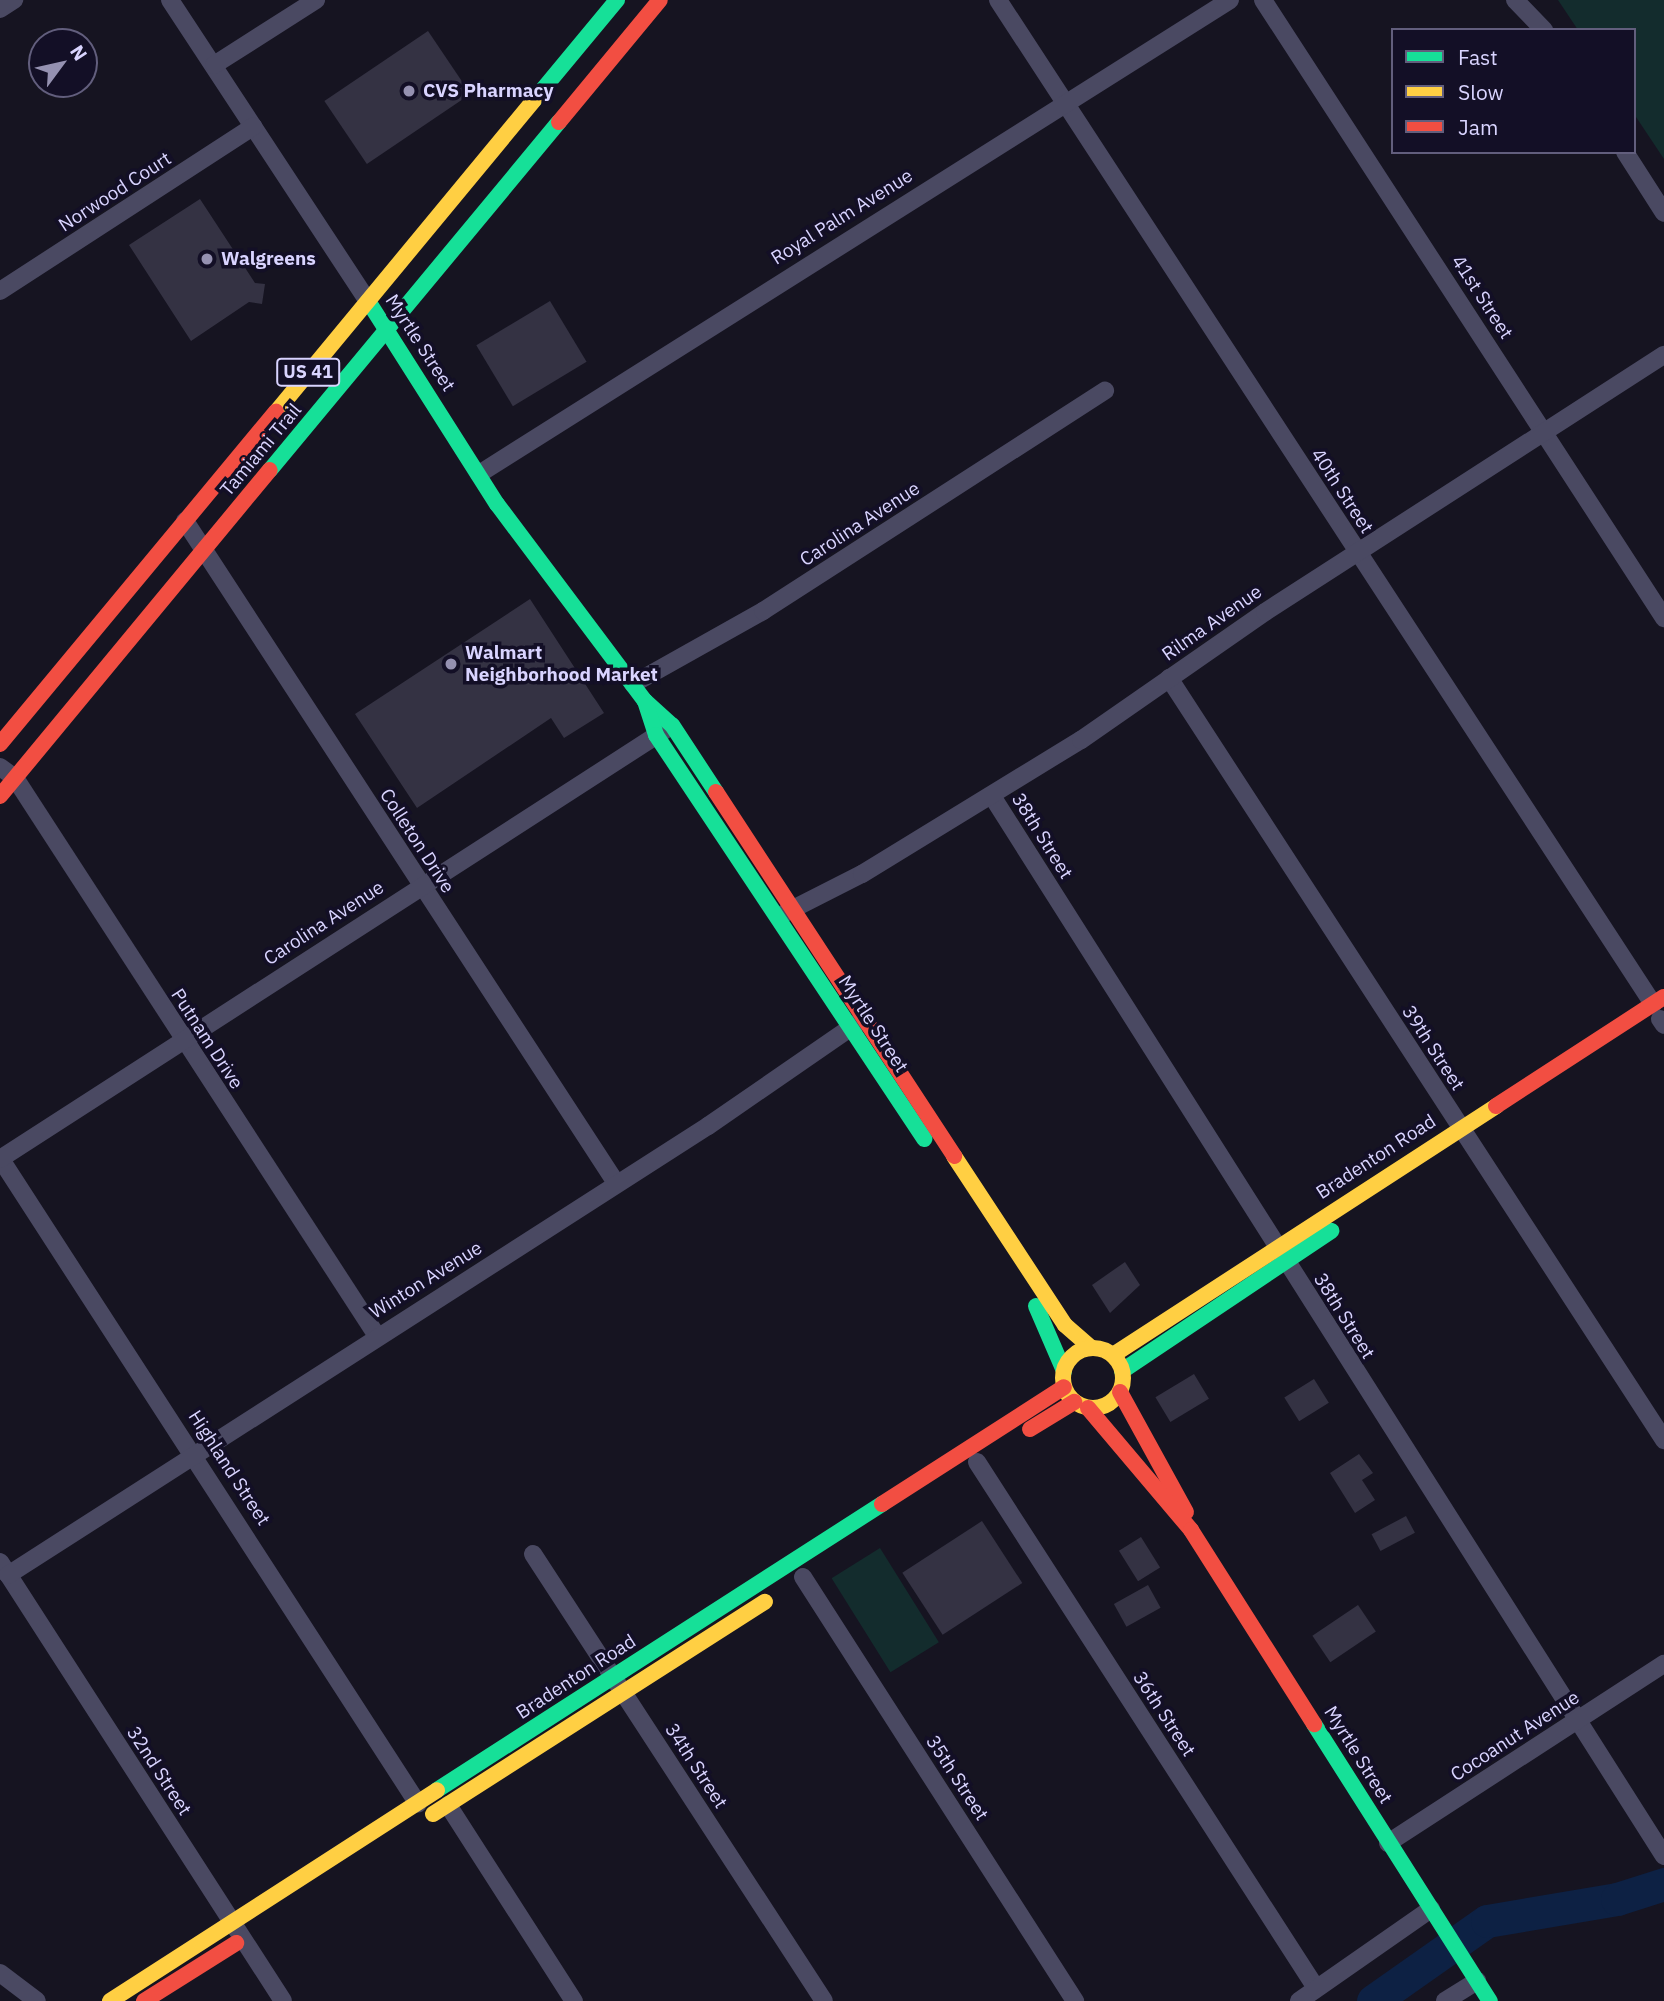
<!DOCTYPE html>
<html>
<head>
<meta charset="utf-8">
<style>
  body { margin:0 }
  #map { position:relative; width:1664px; height:2001px; overflow:hidden; background:#161421; font-family:"IBM Plex Sans",sans-serif }
  div>[style] { position:absolute }
  [style*='--x'] { left:calc(var(--x)*1px); top:calc(var(--y)*1px); width:calc(var(--w)*1px); rotate:calc(var(--a)*1deg) }
  .green>* { inset:0; background:#132c2d; transform-origin:0 0 }
  .river>* { height:33px; margin:-16.5px; padding:0 16.5px; transform-origin:16.5px; border-radius:16.5px; background:#0d2144 }
  .building>* { inset:0; background:#343243; transform-origin:0 0 }
  .street>* { height:18px; margin:-9px; padding:0 9px; transform-origin:9px; border-radius:9px; background:#4a4962 }
  .fast>* { height:16px; margin:-8px; padding:0 8px; transform-origin:8px; border-radius:8px; background:#16e098 }
  .slow>* { height:16px; margin:-8px; padding:0 8px; transform-origin:8px; border-radius:8px; background:#ffcf43 }
  .slow>.ring { margin:-8px; padding:0; box-sizing:content-box; background:none; border:16px solid #ffcf43; border-radius:50% }
  .jam>* { height:16px; margin:-8px; padding:0 8px; transform-origin:8px; border-radius:8px; background:#f24e42 }
  .dots>* { width:19px; height:19px; translate:-50% -50%; box-sizing:border-box; border:4px solid #130f26; border-radius:50% }
  span { translate:-50% -50%; white-space:nowrap; text-align:center; line-height:1.15; -webkit-text-stroke:7px #130f26; paint-order:stroke }
  .shield-label span { padding:2px 5px; background:#130f26; border:2px solid; border-radius:5px; -webkit-text-stroke-width:0 }
  .shield-label { font-size:18px; color:#d9d4ff; font-weight:700 }
  .poi-label { font-size:19px; color:#d9d4ff; font-weight:700 }
  .left { translate:0 -50%; text-align:left }
  .street-label { font-size:19px; color:#d9d4ff }
  .legend { position:absolute; left:1391px; top:28px; width:245px; height:126px; box-sizing:border-box; background:#130f26; border:2px solid #625e7d; margin:0; padding:9px 12px; list-style:none; font-size:21px; color:#d9d4ff }
  .legend li { display:flex; align-items:center; gap:14px; height:35px }
  .legend b { width:35px; border:2px solid #625e7d }
  .north { position:absolute; left:28px; top:28px; width:70px; height:70px; box-sizing:border-box; background:#130f26; border:2px solid #625e7d; border-radius:50%; rotate:57deg; font-size:19px; font-weight:700; line-height:28px; text-align:center; color:#d9d4ff }
  .north::after { content:''; display:block; margin:auto; width:24px; height:32px; background:#9591b1; clip-path:polygon(50% 0,100% 100%,50% 72%,0 100%) }
</style>
</head>
<body>
<div id="map">
  <div class="green">
    <div style="clip-path:polygon(1558px 0,1664px 0,1664px 159px,1634px 114px,1634px 30px,1578px 30px)"></div>
    <div style="left:880px;top:1548px;width:111px;height:57px;rotate:58deg"></div>
  </div>
  <div class="river">
    <div style="--x:1373;--y:2001;--w:139;--a:-35.1"></div>
    <div style="--x:1487;--y:1921;--w:132;--a:-9.6"></div>
    <div style="--x:1617;--y:1899;--w:49;--a:-17.7"></div>
  </div>
  <div class="building">
    <div style="left:428px;top:31px;width:76px;height:125px;rotate:56deg"></div>
    <div style="clip-path:polygon(200px 199px,255px 283px,265px 284px,262px 304px,249px 302px,191px 341px,129px 245px)"></div>
    <div style="left:550px;top:301px;width:71px;height:86px;rotate:59deg"></div>
    <div style="clip-path:polygon(530px 599px,604px 713px,564px 738px,551px 718px,417px 808px,355px 714px)"></div>
    <div style="clip-path:polygon(1125px 1262px,1140px 1285px,1110px 1313px,1092px 1285px)"></div>
    <div style="left:1194px;top:1374px;width:29px;height:45px;rotate:59deg"></div>
    <div style="left:1314px;top:1379px;width:28px;height:35px;rotate:58deg"></div>
    <div style="clip-path:polygon(1359px 1454px,1373px 1473px,1362px 1480px,1375px 1500px,1355px 1513px,1330px 1473px)"></div>
    <div style="left:1406px;top:1516px;width:19px;height:39px;rotate:62deg"></div>
    <div style="left:982px;top:1521px;width:74px;height:95px;rotate:57deg"></div>
    <div style="left:1141px;top:1537px;width:36px;height:26px;rotate:58deg"></div>
    <div style="left:1148px;top:1585px;width:26px;height:39px;rotate:61deg"></div>
    <div style="left:1358px;top:1605px;width:32px;height:55px;rotate:56deg"></div>
  </div>
  <div class="street">
    <div style="--x:170;--y:0;--w:360;--a:56.7"></div>
    <div style="--x:998;--y:0;--w:1199;--a:56.88"></div>
    <div style="--x:1263;--y:0;--w:737;--a:57.02"></div>
    <div style="--x:1515;--y:0;--w:42;--a:46"></div>
    <div style="--x:0;--y:9;--w:17;--a:-33"></div>
    <div style="--x:214;--y:65;--w:121;--a:-32.5"></div>
    <div style="--x:1625;--y:152;--w:72;--a:57.4"></div>
    <div style="--x:0;--y:291;--w:302;--a:-33"></div>
    <div style="--x:479;--y:474;--w:888;--a:-32.26"></div>
    <div style="--x:185;--y:521;--w:790;--a:56.93"></div>
    <div style="--x:1169;--y:678;--w:909;--a:56.99"></div>
    <div style="--x:633;--y:684;--w:149;--a:-29.3"></div>
    <div style="--x:763;--y:611;--w:407;--a:-32.8"></div>
    <div style="--x:0;--y:767;--w:19;--a:36"></div>
    <div style="--x:15;--y:778;--w:665;--a:57.03"></div>
    <div style="--x:992;--y:796;--w:1255;--a:57.63"></div>
    <div style="--x:785;--y:913;--w:86;--a:-26.9"></div>
    <div style="--x:862;--y:874;--w:257;--a:-31.5"></div>
    <div style="--x:1081;--y:740;--w:224;--a:-34.8"></div>
    <div style="--x:1265;--y:612;--w:475;--a:-32.8"></div>
    <div style="--x:1660;--y:1019;--w:7;--a:56"></div>
    <div style="--x:0;--y:1158;--w:769;--a:57.09"></div>
    <div style="--x:0;--y:1159;--w:791;--a:-32.83"></div>
    <div style="--x:977;--y:1462;--w:626;--a:57.2"></div>
    <div style="--x:533;--y:1554;--w:533;--a:56.94"></div>
    <div style="--x:0;--y:1562;--w:522;--a:57.19"></div>
    <div style="--x:8;--y:1575;--w:832;--a:-32.68"></div>
    <div style="--x:708;--y:1126;--w:183;--a:-34.6"></div>
    <div style="--x:803;--y:1577;--w:504;--a:57.32"></div>
    <div style="--x:448;--y:1805;--w:233;--a:57.3"></div>
    <div style="--x:1388;--y:1843;--w:329;--a:-33"></div>
    <div style="--x:0;--y:1973;--w:46;--a:37.1"></div>
    <div style="--x:1299;--y:2001;--w:161;--a:-34.9"></div>
    <div style="--x:1445;--y:2001;--w:38;--a:-32"></div>
  </div>
  <div class="fast">
    <div style="--x:534;--y:100;--w:130;--a:-50.3"></div>
    <div style="--x:368;--y:301;--w:241;--a:57.6"></div>
    <div style="--x:497;--y:504;--w:246;--a:53.1"></div>
    <div style="--x:645;--y:701;--w:36;--a:42"></div>
    <div style="--x:672;--y:725;--w:80;--a:56.7"></div>
    <div style="--x:270;--y:470;--w:452;--a:-50.3"></div>
    <div style="--x:645;--y:701;--w:36;--a:72"></div>
    <div style="--x:656;--y:735;--w:485;--a:56.4"></div>
    <div style="--x:1036;--y:1306;--w:71;--a:66.7"></div>
    <div style="--x:1122;--y:1371;--w:252;--a:-33.8"></div>
    <div style="--x:1314;--y:1724;--w:328;--a:57.6"></div>
    <div style="--x:437;--y:1790;--w:529;--a:-32.73"></div>
  </div>
  <div class="slow">
    <div style="--x:276;--y:412;--w:405;--a:-50.4"></div>
    <div style="--x:954;--y:1156;--w:202;--a:56.7"></div>
    <div style="--x:1065;--y:1325;--w:35;--a:41"></div>
    <div class="ring" style="left:1063px;top:1348px;width:44px;height:44px"></div>
    <div style="--x:1113;--y:1355;--w:457;--a:-33"></div>
    <div style="--x:433;--y:1814;--w:394;--a:-32.6"></div>
    <div style="--x:110;--y:2001;--w:389;--a:-32.8"></div>
  </div>
  <div class="jam">
    <div style="--x:559;--y:122;--w:158;--a:-50.4"></div>
    <div style="--x:0;--y:744;--w:432;--a:-50.3"></div>
    <div style="--x:716;--y:792;--w:435;--a:56.8"></div>
    <div style="--x:0;--y:796;--w:423;--a:-50.4"></div>
    <div style="--x:1496;--y:1106;--w:200;--a:-33"></div>
    <div style="--x:1120;--y:1392;--w:137;--a:61.2"></div>
    <div style="--x:1088;--y:1408;--w:160;--a:49.8"></div>
    <div style="--x:1191;--y:1530;--w:230;--a:57.6"></div>
    <div style="--x:1030;--y:1429;--w:52;--a:-31.5"></div>
    <div style="--x:882;--y:1504;--w:216;--a:-32.7"></div>
    <div style="--x:144;--y:2001;--w:109;--a:-32.2"></div>
  </div>
  <div class="dots">
    <div style="left:409px;top:91px;background:#9591b1"></div>
    <div style="left:207px;top:259px;background:#9591b1"></div>
    <div style="left:451px;top:664px;background:#9591b1"></div>
  </div>
  <div class="shield-label">
    <span style="left:308px;top:372px">US 41</span>
  </div>
  <div class="poi-label">
    <span class="left" style="left:423px;top:91px">CVS Pharmacy</span>
    <span class="left" style="left:221px;top:259px">Walgreens</span>
    <span class="left" style="left:465px;top:664px">Walmart<br>Neighborhood Market</span>
  </div>
  <div class="street-label">
    <span style="left:115px;top:192px;rotate:-33deg">Norwood Court</span>
    <span style="left:842px;top:217px;rotate:-32deg">Royal Palm Avenue</span>
    <span style="left:1482px;top:297px;rotate:57deg">41st Street</span>
    <span style="left:420px;top:343px;rotate:57deg">Myrtle Street</span>
    <span style="left:261px;top:450px;rotate:-50deg">Tamiami Trail</span>
    <span style="left:1342px;top:491px;rotate:57deg">40th Street</span>
    <span style="left:860px;top:524px;rotate:-33deg">Carolina Avenue</span>
    <span style="left:1212px;top:623px;rotate:-35deg">Rilma Avenue</span>
    <span style="left:1042px;top:836px;rotate:58deg">38th Street</span>
    <span style="left:417px;top:841px;rotate:57deg">Colleton Drive</span>
    <span style="left:324px;top:923px;rotate:-33deg">Carolina Avenue</span>
    <span style="left:873px;top:1024px;rotate:57deg">Myrtle Street</span>
    <span style="left:207px;top:1039px;rotate:57deg">Putnam Drive</span>
    <span style="left:1433px;top:1048px;rotate:57deg">39th Street</span>
    <span style="left:1376px;top:1157px;rotate:-33deg">Bradenton Road</span>
    <span style="left:426px;top:1280px;rotate:-32deg">Winton Avenue</span>
    <span style="left:1344px;top:1316px;rotate:58deg">38th Street</span>
    <span style="left:229px;top:1468px;rotate:57deg">Highland Street</span>
    <span style="left:576px;top:1677px;rotate:-33deg">Bradenton Road</span>
    <span style="left:1164px;top:1714px;rotate:57deg">36th Street</span>
    <span style="left:1515px;top:1736px;rotate:-33deg">Cocoanut Avenue</span>
    <span style="left:1358px;top:1755px;rotate:58deg">Myrtle Street</span>
    <span style="left:696px;top:1766px;rotate:57deg">34th Street</span>
    <span style="left:159px;top:1771px;rotate:57deg">32nd Street</span>
    <span style="left:957px;top:1778px;rotate:57deg">35th Street</span>
  </div>
  <ul class="legend">
  <li><b style="height:9px;background:#16e098"></b>Fast</li>
  <li><b style="height:9px;background:#ffcf43"></b>Slow</li>
  <li><b style="height:9px;background:#f24e42"></b>Jam</li>
  </ul>
  <div class="north">N</div>
</div>
</body>
</html>
